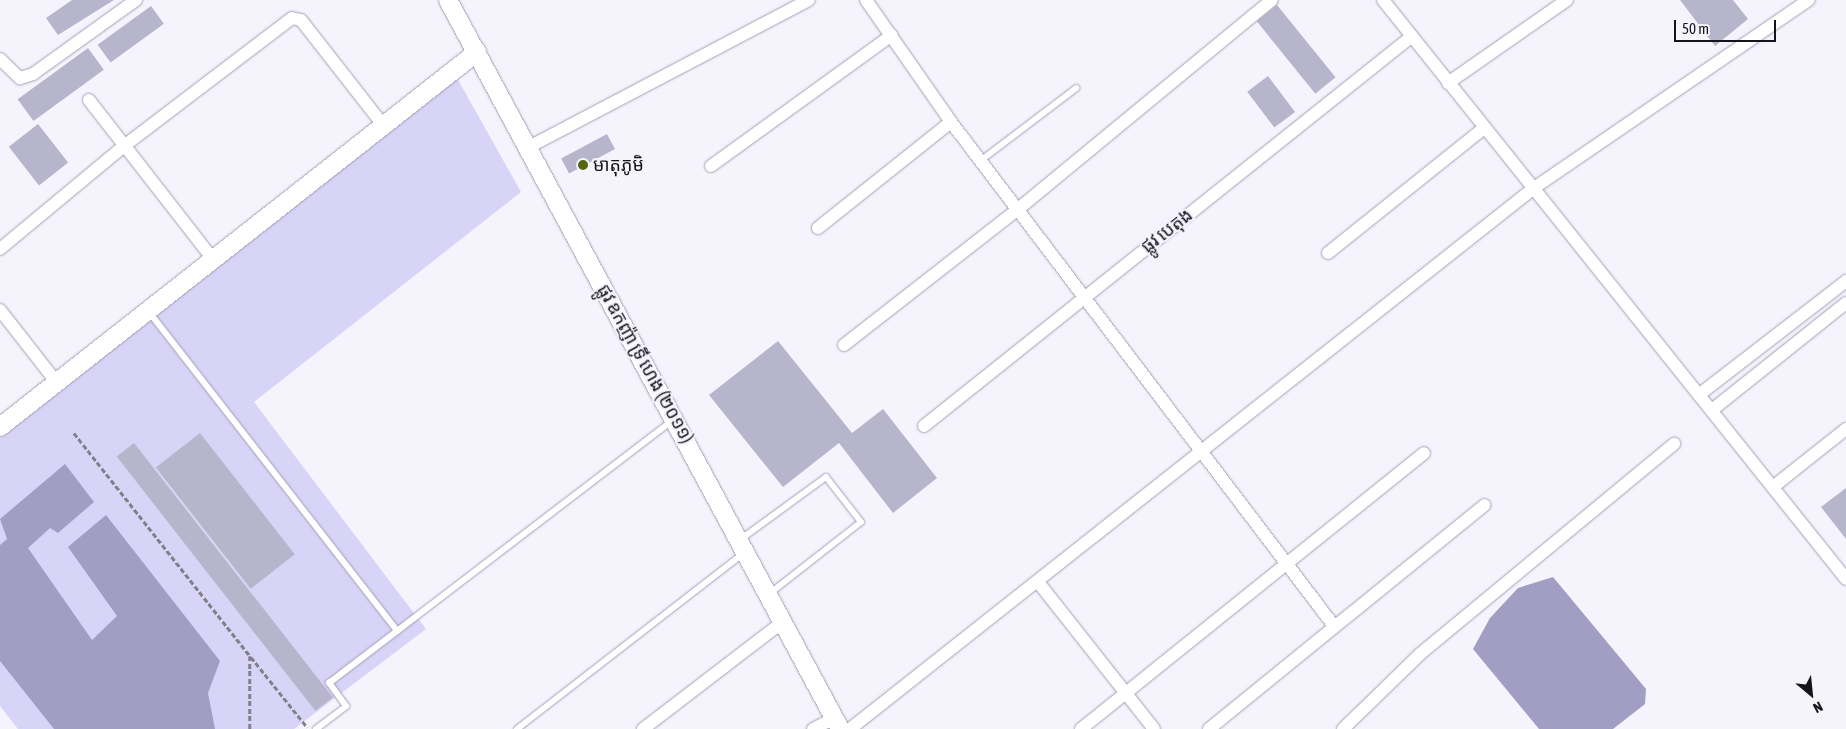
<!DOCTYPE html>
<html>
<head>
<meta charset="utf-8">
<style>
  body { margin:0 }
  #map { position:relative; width:1846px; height:729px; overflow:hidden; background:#f5f4fd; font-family:"Asap Condensed","Noto Sans Khmer",sans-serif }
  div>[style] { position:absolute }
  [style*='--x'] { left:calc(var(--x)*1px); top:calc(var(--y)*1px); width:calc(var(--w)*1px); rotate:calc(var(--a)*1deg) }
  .green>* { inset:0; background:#d8d4f8 }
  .water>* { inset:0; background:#a19dc3 }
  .building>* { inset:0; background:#b7b5cb; transform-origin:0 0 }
  .path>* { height:2.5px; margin-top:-1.25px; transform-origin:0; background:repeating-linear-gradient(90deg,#818088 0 5px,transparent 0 7.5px) }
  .roads { filter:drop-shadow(0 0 1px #a2a0b5) drop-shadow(0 0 1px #a2a0b5) }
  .service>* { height:6px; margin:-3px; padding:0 3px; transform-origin:3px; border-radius:3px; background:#fff }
  .minor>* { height:12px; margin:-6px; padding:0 6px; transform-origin:6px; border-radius:6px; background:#fff }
  .secondary>* { height:18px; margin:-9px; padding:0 9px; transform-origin:9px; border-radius:9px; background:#fff }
  .dots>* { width:14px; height:14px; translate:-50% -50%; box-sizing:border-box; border:2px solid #f5f4fd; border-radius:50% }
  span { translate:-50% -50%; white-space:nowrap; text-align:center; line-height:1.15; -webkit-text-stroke:4.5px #f5f4fd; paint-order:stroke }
  .poi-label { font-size:18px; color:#15141c }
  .left { translate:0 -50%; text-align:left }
  .street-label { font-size:18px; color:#15141c }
  .north { position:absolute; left:1786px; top:669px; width:50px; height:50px; -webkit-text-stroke:4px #f5f4fd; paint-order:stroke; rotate:152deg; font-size:14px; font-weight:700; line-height:20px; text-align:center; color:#15141c }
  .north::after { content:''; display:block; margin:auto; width:18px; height:22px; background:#15141c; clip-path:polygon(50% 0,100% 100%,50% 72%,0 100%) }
  .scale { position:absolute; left:1674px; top:20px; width:102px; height:22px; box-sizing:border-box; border:2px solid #15141c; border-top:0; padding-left:6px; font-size:15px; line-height:18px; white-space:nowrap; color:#15141c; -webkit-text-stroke:4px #f5f4fd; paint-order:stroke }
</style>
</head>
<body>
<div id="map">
  <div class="green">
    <div style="clip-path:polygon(457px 78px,521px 192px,254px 402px,426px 629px,294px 729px,18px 729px,0 706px,0 438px)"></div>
  </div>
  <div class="water">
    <div style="clip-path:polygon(65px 464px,94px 502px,58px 533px,50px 528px,28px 548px,92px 640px,117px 616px,68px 547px,106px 515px,220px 661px,208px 693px,215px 729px,54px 729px,0 661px,0 545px,7px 539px,0 519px)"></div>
    <div style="clip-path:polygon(1553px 577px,1646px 689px,1645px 704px,1613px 729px,1539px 729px,1473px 649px,1490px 618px,1518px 588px)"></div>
  </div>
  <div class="building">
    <div style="clip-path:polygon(72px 0,114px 0,58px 35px,46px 18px)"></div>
    <div style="clip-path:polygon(1680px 0,1733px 0,1748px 19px,1715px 46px)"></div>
    <div style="left:1277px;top:5px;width:93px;height:26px;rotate:51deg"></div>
    <div style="left:151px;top:6px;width:22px;height:66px;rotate:54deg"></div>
    <div style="left:88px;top:48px;width:27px;height:87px;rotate:54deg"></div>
    <div style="left:1268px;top:76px;width:45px;height:26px;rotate:53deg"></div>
    <div style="left:38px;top:124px;width:49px;height:37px;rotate:52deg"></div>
    <div style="left:607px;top:134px;width:17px;height:52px;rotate:62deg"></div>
    <div style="clip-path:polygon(778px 341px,852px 433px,883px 409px,937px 478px,893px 513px,839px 443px,783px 487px,709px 395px)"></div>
    <div style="left:200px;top:433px;width:154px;height:56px;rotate:52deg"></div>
    <div style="left:134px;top:443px;width:323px;height:22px;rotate:52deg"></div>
    <div style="clip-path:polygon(1846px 488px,1846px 539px,1821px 507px)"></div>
  </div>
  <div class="path">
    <div style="--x:74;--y:433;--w:284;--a:51.7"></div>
    <div style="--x:250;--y:656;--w:73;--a:90"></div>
    <div style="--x:251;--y:657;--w:90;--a:51.3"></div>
  </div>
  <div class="roads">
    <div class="service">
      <div style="--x:980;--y:161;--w:121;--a:-37.2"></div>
      <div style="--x:149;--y:312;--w:404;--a:52.1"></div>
      <div style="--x:741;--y:539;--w:105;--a:-36.1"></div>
      <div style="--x:826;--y:477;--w:57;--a:52.1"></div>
      <div style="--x:861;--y:522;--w:117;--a:142"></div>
      <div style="--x:316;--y:729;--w:38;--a:-37"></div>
      <div style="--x:346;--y:706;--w:29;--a:-126"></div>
      <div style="--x:329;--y:683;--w:432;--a:-37.4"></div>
      <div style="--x:517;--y:729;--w:289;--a:-37.8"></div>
    </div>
    <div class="minor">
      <div style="--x:866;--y:0;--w:149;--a:55.1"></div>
      <div style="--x:951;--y:122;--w:633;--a:52.77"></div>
      <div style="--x:1383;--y:0;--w:741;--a:51.35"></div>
      <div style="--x:0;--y:59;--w:28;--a:44"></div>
      <div style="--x:20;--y:78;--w:14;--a:-17"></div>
      <div style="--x:33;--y:74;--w:127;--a:-35.7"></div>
      <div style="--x:1448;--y:83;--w:145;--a:-34.9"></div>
      <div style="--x:89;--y:100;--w:202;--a:52.1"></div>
      <div style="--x:527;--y:148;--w:318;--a:-27.7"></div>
      <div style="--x:711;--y:166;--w:223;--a:-35.9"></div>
      <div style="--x:818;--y:228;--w:170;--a:-38.6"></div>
      <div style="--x:0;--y:249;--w:161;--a:-39.7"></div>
      <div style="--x:124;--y:146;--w:211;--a:-37.3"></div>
      <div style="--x:292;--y:18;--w:9;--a:13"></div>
      <div style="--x:301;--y:20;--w:133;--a:52"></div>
      <div style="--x:1328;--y:253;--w:200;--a:-38.7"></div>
      <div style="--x:0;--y:310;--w:93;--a:52"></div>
      <div style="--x:844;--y:345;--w:219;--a:-38"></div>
      <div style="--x:1017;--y:210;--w:330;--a:-39.5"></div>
      <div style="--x:1700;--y:394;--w:185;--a:-37.7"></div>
      <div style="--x:1712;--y:410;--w:171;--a:-38.6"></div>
      <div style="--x:924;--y:426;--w:623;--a:-38.62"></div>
      <div style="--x:1773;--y:487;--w:93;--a:-38.5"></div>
      <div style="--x:1038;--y:582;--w:187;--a:51.7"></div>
      <div style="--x:643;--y:729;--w:178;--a:-37.5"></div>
      <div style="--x:813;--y:729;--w:25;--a:-27"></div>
      <div style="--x:850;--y:729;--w:872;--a:-38.34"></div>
      <div style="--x:1534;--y:188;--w:333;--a:-34.4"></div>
      <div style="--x:1081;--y:729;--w:440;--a:-38.8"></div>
      <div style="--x:1209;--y:729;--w:355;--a:-39.1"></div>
      <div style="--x:1343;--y:729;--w:107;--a:-44.2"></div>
      <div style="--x:1420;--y:654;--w:330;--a:-39.6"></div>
    </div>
    <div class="secondary">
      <div style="--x:448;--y:0;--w:828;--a:61.73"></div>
      <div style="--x:0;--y:427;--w:607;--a:-38.17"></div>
    </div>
  </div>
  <div class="dots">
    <div style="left:583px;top:165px;background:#536611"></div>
  </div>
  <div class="poi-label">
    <span class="left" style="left:593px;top:165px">មាតុភូមិ</span>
  </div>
  <div class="street-label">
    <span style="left:1167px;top:231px;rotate:-38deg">ផ្លូវ បេតុង</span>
    <span style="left:645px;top:364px;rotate:61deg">ផ្លូវ ឧកញ៉ា ទ្រី ហេង (២០១១)</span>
  </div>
  <div class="north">N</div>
  <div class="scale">50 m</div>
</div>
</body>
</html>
